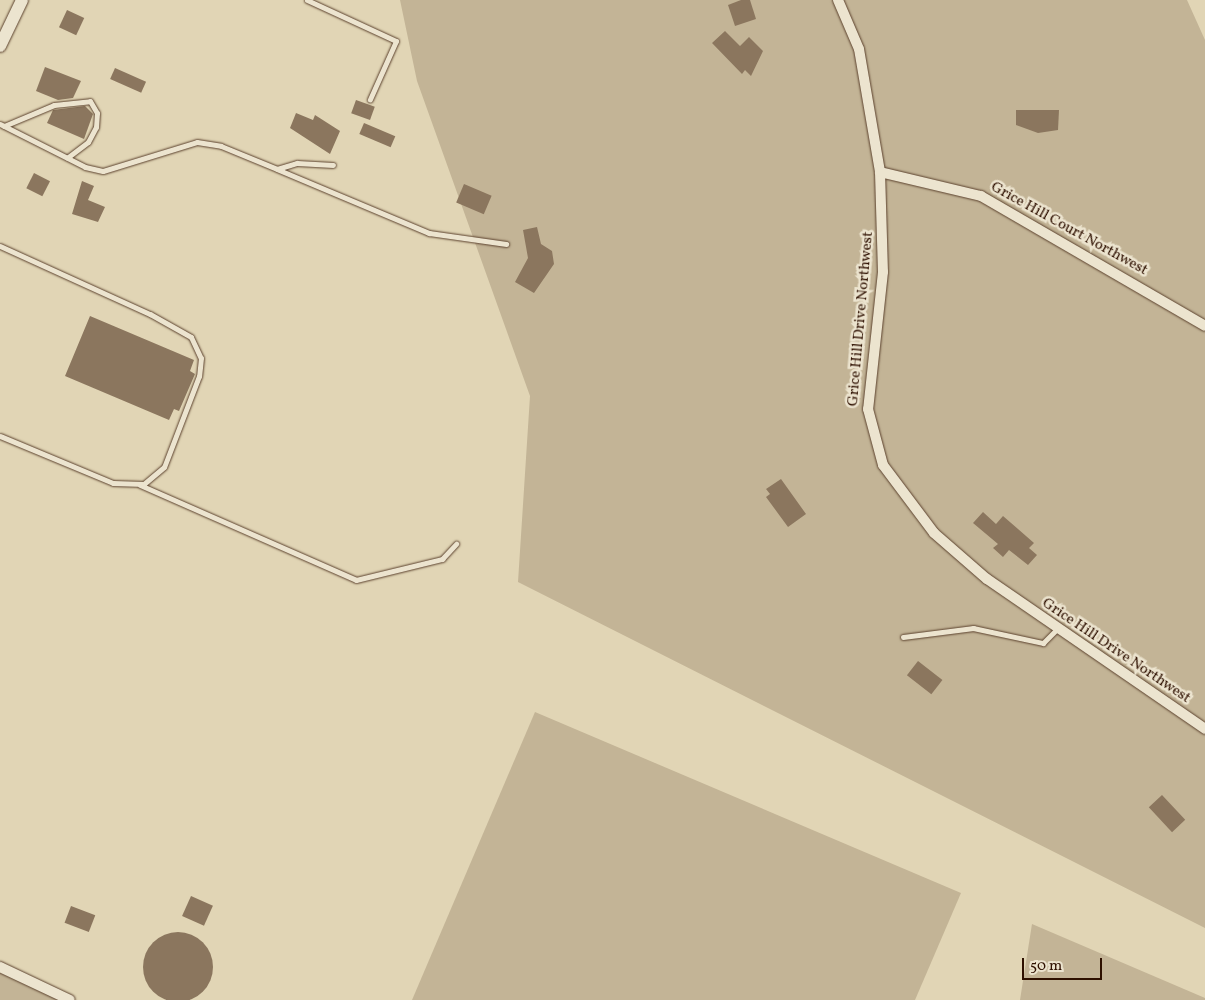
<!DOCTYPE html>
<html>
<head>
<meta charset="utf-8">
<style>
  body { margin:0 }
  #map { position:relative; width:1205px; height:1000px; overflow:hidden; background:#e1d5b5; font-family:Vollkorn,serif }
  div>[style] { position:absolute }
  [style*='--x'] { left:calc(var(--x)*1px); top:calc(var(--y)*1px); width:calc(var(--w)*1px); rotate:calc(var(--a)*1deg) }
  .green>* { inset:0; background:#c3b496 }
  .building>* { inset:0; background:#8b765e; transform-origin:0 0 }
  .round { border-radius:50% }
  .roads { filter:drop-shadow(0 0 1px #5b412d) drop-shadow(0 0 1px #5b412d) }
  .service>* { height:5px; margin:-2.5px; padding:0 2.5px; transform-origin:2.5px; border-radius:2.5px; background:#ece4cf }
  .minor>* { height:10px; margin:-5px; padding:0 5px; transform-origin:5px; border-radius:5px; background:#ece4cf }
  .tertiary>* { height:12px; margin:-6px; padding:0 6px; transform-origin:6px; border-radius:6px; background:#ece4cf }
  span { translate:-50% -50%; white-space:nowrap; text-align:center; line-height:1.15; -webkit-text-stroke:5px #ece4cf; paint-order:stroke }
  .street-label { font-size:15px; color:#2e1000 }
  .scale { position:absolute; left:1022px; top:958px; width:80px; height:22px; box-sizing:border-box; border:2px solid #2e1000; border-top:0; padding-left:6px; font-size:15px; line-height:18px; white-space:nowrap; color:#2e1000; -webkit-text-stroke:4px #ece4cf; paint-order:stroke }
</style>
</head>
<body>
<div id="map">
  <div class="green">
    <div style="clip-path:polygon(400px 0,1187px 0,1205px 40px,1205px 928px,518px 582px,530px 396px,417px 81px)"></div>
    <div style="clip-path:polygon(535px 712px,961px 893px,915px 1000px,412px 1000px)"></div>
    <div style="clip-path:polygon(1032px 924px,1205px 998px,1205px 1000px,1020px 1000px)"></div>
    <div style="clip-path:polygon(0 970px,69px 1000px,0 1000px)"></div>
  </div>
  <div class="building">
    <div style="clip-path:polygon(741px 0,750px 0,756px 19px,735px 26px,728px 5px)"></div>
    <div style="left:67px;top:10px;width:19px;height:19px;rotate:25deg"></div>
    <div style="clip-path:polygon(725px 31px,740px 46px,749px 37px,763px 51px,751px 76px,745px 70px,742px 74px,712px 43px)"></div>
    <div style="clip-path:polygon(45px 67px,81px 81px,73px 98px,58px 100px,36px 91px)"></div>
    <div style="left:115px;top:68px;width:34px;height:12px;rotate:24deg"></div>
    <div style="left:356px;top:100px;width:20px;height:14px;rotate:20deg"></div>
    <div style="clip-path:polygon(85px 106px,93px 114px,84px 139px,47px 123px,53px 110px)"></div>
    <div style="clip-path:polygon(1016px 110px,1059px 110px,1058px 130px,1038px 133px,1016px 125px)"></div>
    <div style="clip-path:polygon(296px 113px,313px 120px,315px 115px,340px 131px,330px 154px,290px 128px)"></div>
    <div style="left:364px;top:123px;width:34px;height:12px;rotate:23deg"></div>
    <div style="left:34px;top:173px;width:18px;height:17px;rotate:27deg"></div>
    <div style="clip-path:polygon(82px 181px,94px 186px,88px 200px,105px 207px,98px 222px,72px 214px)"></div>
    <div style="left:464px;top:184px;width:30px;height:20px;rotate:23deg"></div>
    <div style="clip-path:polygon(537px 227px,541px 244px,552px 251px,554px 264px,534px 293px,515px 282px,528px 258px,523px 230px)"></div>
    <div style="clip-path:polygon(90px 316px,194px 360px,190px 371px,195px 374px,179px 411px,174px 409px,169px 420px,65px 376px)"></div>
    <div style="clip-path:polygon(781px 479px,806px 514px,788px 527px,766px 497px,770px 494px,766px 489px)"></div>
    <div style="clip-path:polygon(983px 512px,996px 524px,1003px 516px,1034px 543px,1029px 548px,1037px 555px,1028px 565px,1009px 550px,1003px 557px,993px 548px,998px 544px,973px 523px)"></div>
    <div style="left:918px;top:661px;width:31px;height:18px;rotate:38deg"></div>
    <div style="left:1162px;top:795px;width:34px;height:18px;rotate:47deg"></div>
    <div style="left:191px;top:896px;width:24px;height:22px;rotate:24deg"></div>
    <div style="left:71px;top:906px;width:26px;height:18px;rotate:21deg"></div>
    <div class="round" style="left:143px;top:932px;width:70px;height:70px"></div>
  </div>
  <div class="roads">
    <div class="service">
      <div style="--x:307;--y:0;--w:98;--a:24.7"></div>
      <div style="--x:396;--y:41;--w:64;--a:114.1"></div>
      <div style="--x:0;--y:124;--w:95;--a:26.8"></div>
      <div style="--x:85;--y:167;--w:18;--a:13"></div>
      <div style="--x:103;--y:171;--w:98;--a:-17.1"></div>
      <div style="--x:197;--y:142;--w:24;--a:9"></div>
      <div style="--x:221;--y:146;--w:61;--a:22.3"></div>
      <div style="--x:277;--y:169;--w:21;--a:-17"></div>
      <div style="--x:297;--y:163;--w:36;--a:3"></div>
      <div style="--x:4;--y:126;--w:54;--a:-22.8"></div>
      <div style="--x:54;--y:105;--w:36;--a:-6"></div>
      <div style="--x:90;--y:101;--w:14;--a:60"></div>
      <div style="--x:97;--y:113;--w:14;--a:94"></div>
      <div style="--x:96;--y:127;--w:17;--a:118"></div>
      <div style="--x:88;--y:142;--w:26;--a:143"></div>
      <div style="--x:279;--y:170;--w:163;--a:22.8"></div>
      <div style="--x:429;--y:233;--w:78;--a:8.1"></div>
      <div style="--x:0;--y:246;--w:165;--a:24.4"></div>
      <div style="--x:150;--y:314;--w:47;--a:29.3"></div>
      <div style="--x:191;--y:337;--w:23;--a:65"></div>
      <div style="--x:201;--y:358;--w:18;--a:96"></div>
      <div style="--x:199;--y:376;--w:97;--a:111"></div>
      <div style="--x:164;--y:467;--w:26;--a:140"></div>
      <div style="--x:144;--y:484;--w:31;--a:-178"></div>
      <div style="--x:113;--y:483;--w:122;--a:-157.4"></div>
      <div style="--x:140;--y:485;--w:236;--a:23.7"></div>
      <div style="--x:356;--y:580;--w:89;--a:-13.7"></div>
      <div style="--x:442;--y:559;--w:21;--a:-47"></div>
      <div style="--x:903;--y:637;--w:71;--a:-7.3"></div>
      <div style="--x:973;--y:628;--w:72;--a:12.1"></div>
      <div style="--x:1043;--y:643;--w:18;--a:-45"></div>
    </div>
    <div class="minor">
      <div style="--x:838;--y:0;--w:53;--a:66.8"></div>
      <div style="--x:859;--y:49;--w:125;--a:80.3"></div>
      <div style="--x:880;--y:172;--w:100;--a:88.3"></div>
      <div style="--x:883;--y:272;--w:138;--a:96.2"></div>
      <div style="--x:868;--y:409;--w:58;--a:75"></div>
      <div style="--x:883;--y:465;--w:85;--a:53.1"></div>
      <div style="--x:934;--y:533;--w:70;--a:41"></div>
      <div style="--x:987;--y:579;--w:265;--a:34.5"></div>
      <div style="--x:880;--y:172;--w:104;--a:13.4"></div>
      <div style="--x:981;--y:196;--w:259;--a:30.1"></div>
      <div style="--x:0;--y:967;--w:77;--a:25.2"></div>
    </div>
    <div class="tertiary">
      <div style="--x:0;--y:46;--w:51;--a:-64.4"></div>
    </div>
  </div>
  <div class="street-label">
    <span style="left:1069px;top:229px;rotate:29deg">Grice Hill Court Northwest</span>
    <span style="left:861px;top:319px;rotate:-85deg">Grice Hill Drive Northwest</span>
    <span style="left:1116px;top:651px;rotate:34deg">Grice Hill Drive Northwest</span>
  </div>
  <div class="scale">50 m</div>
</div>
</body>
</html>
